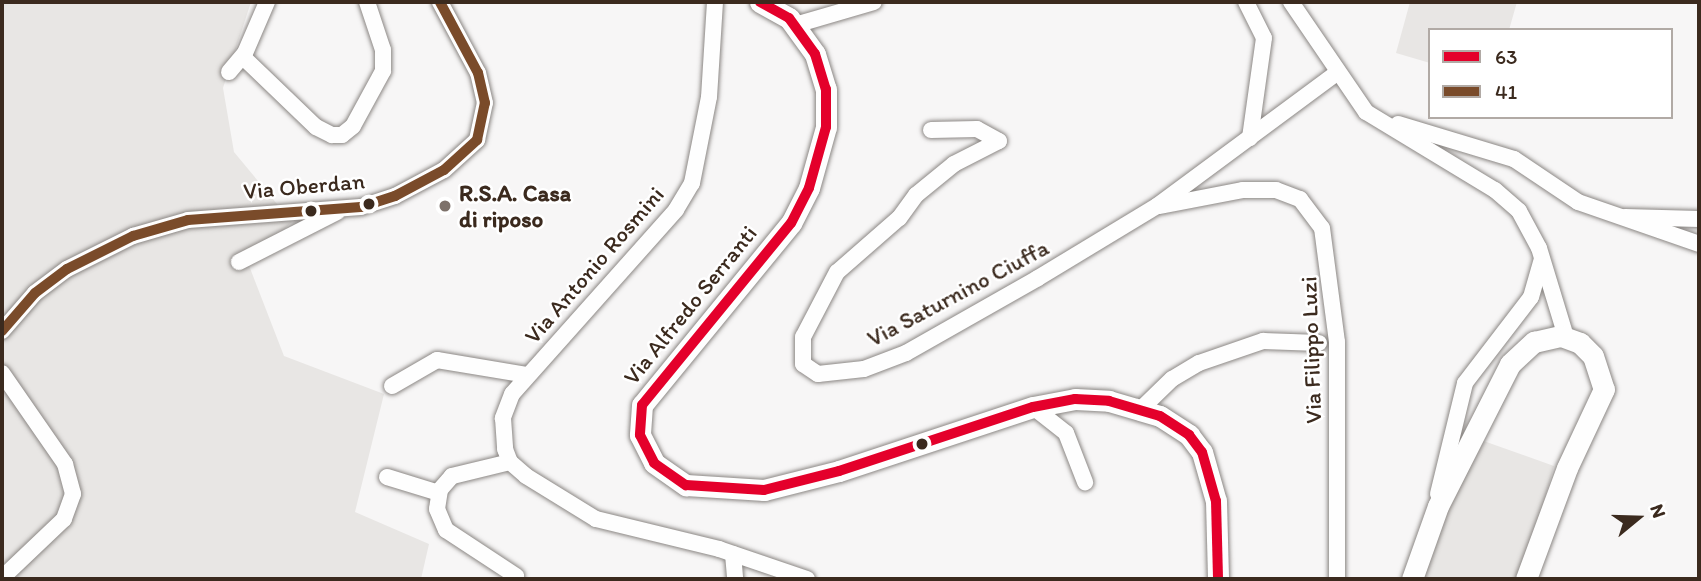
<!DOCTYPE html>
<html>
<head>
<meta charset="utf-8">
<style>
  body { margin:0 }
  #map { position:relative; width:1701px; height:581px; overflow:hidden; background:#f7f6f6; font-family:Itim,sans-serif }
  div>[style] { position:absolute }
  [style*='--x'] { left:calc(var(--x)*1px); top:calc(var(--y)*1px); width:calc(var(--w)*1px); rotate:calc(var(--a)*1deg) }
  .green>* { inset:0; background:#e8e6e4 }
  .roads { filter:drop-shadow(0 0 2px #8b8784) drop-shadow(0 0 2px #8b8784) }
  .minor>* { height:16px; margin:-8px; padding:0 8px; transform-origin:8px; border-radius:8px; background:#fefefe }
  .major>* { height:21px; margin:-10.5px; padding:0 10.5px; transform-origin:10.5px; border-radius:10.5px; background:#fefefe }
  .bus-1>* { height:10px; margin:-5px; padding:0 5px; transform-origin:5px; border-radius:5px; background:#e4002b }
  .bus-2>* { height:10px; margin:-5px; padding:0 5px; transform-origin:5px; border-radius:5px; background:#7a4b2a }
  .dots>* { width:19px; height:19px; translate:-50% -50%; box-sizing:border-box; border:4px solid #fff; border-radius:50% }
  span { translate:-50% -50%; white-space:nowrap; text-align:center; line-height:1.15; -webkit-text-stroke:5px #fff; paint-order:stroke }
  .street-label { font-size:23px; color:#3b2a1e }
  .poi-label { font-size:23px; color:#3b2a1e; font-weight:700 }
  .left { translate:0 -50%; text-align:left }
  .frame { position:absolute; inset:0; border:4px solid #3b2a1e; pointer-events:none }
  .legend { position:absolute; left:1428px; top:28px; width:245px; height:91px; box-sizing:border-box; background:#fff; border:2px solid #b1aaa5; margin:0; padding:9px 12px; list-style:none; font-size:21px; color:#3b2a1e }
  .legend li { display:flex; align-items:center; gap:14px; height:35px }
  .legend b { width:35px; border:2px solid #b1aaa5 }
  .north { position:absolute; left:1603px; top:483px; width:70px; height:70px; -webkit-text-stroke:5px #fff; paint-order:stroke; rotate:71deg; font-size:19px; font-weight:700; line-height:28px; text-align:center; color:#3b2a1e }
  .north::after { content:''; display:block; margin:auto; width:24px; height:32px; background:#3b2a1e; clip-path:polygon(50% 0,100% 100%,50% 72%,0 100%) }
</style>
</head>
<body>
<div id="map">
  <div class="green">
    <div style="clip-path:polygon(2px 2px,251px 2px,223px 88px,234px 152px,292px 222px,248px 263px,284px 356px,384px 394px,355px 512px,429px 544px,421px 579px,2px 579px)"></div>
    <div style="clip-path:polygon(1410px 2px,1517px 2px,1509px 30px,1430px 30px,1430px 63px,1396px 53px)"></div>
    <div style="clip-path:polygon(1478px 439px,1554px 466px,1522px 579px,1419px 579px,1440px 515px)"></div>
  </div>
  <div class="roads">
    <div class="minor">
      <div style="--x:715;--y:2;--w:95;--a:93.6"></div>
      <div style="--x:709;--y:97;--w:88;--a:101.2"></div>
      <div style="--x:692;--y:183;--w:31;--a:121"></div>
      <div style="--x:676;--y:210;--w:246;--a:131.7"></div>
      <div style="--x:512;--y:394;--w:26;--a:111"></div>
      <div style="--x:503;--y:418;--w:31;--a:86"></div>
      <div style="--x:505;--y:449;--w:14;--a:69"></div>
      <div style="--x:510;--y:462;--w:21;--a:41"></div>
      <div style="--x:526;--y:476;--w:82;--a:31.6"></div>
      <div style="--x:596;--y:519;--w:127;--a:13.7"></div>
      <div style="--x:719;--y:549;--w:93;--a:18.8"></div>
      <div style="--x:1246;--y:2;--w:40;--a:63.4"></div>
      <div style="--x:1264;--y:38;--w:101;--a:98"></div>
      <div style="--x:1291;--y:2;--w:133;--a:55.7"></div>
      <div style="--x:1366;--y:112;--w:151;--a:31.2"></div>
      <div style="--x:1495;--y:190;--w:32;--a:41"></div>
      <div style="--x:1519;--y:211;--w:42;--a:61.6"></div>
      <div style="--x:1539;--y:248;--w:93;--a:73.1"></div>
      <div style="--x:795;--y:25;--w:82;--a:-16.2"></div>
      <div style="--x:243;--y:57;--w:101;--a:43.8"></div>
      <div style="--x:316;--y:127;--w:18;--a:27"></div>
      <div style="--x:332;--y:135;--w:10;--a:0"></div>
      <div style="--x:342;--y:135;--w:14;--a:-39"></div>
      <div style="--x:353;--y:126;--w:63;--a:-61.4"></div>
      <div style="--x:383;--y:71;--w:21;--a:-90"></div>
      <div style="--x:383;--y:50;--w:51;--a:-108.4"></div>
      <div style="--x:229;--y:72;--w:25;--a:-50"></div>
      <div style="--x:245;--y:53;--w:56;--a:-66.7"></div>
      <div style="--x:1398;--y:124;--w:121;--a:16.8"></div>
      <div style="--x:1514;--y:159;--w:77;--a:33.9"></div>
      <div style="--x:1578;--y:202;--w:128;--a:19.1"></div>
      <div style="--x:931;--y:130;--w:46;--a:-1.2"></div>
      <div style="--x:977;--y:129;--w:25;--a:29"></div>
      <div style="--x:999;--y:141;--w:51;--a:152.9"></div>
      <div style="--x:954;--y:164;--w:49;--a:140.8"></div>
      <div style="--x:916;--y:195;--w:29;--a:126"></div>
      <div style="--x:899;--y:218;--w:82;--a:138.9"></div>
      <div style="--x:837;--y:272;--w:73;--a:117.6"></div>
      <div style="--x:803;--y:337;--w:27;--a:90"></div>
      <div style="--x:803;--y:364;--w:18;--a:34"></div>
      <div style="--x:818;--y:374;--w:46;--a:-6.2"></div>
      <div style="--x:864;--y:369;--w:45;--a:-20.9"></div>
      <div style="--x:906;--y:353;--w:152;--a:-29.6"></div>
      <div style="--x:1038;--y:278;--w:139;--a:-31.2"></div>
      <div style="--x:1157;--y:206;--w:225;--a:-36.5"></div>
      <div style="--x:1160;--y:206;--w:85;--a:-10.9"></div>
      <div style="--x:1243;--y:190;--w:33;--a:0"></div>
      <div style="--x:1276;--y:190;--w:26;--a:21"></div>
      <div style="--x:1300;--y:199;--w:36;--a:53"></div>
      <div style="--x:1322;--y:228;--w:115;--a:82.5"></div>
      <div style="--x:1337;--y:342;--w:237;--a:90"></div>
      <div style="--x:1625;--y:217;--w:74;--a:1.5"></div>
      <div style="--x:239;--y:262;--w:110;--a:-27"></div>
      <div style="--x:2;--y:331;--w:50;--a:-49"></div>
      <div style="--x:35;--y:293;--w:40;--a:-37"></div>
      <div style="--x:67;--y:269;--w:74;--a:-26.6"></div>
      <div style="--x:133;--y:236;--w:57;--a:-16.2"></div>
      <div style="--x:188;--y:220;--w:173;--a:-4.3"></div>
      <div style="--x:361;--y:207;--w:36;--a:-18"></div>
      <div style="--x:395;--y:196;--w:55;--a:-28"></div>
      <div style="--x:444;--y:170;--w:45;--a:-42.3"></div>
      <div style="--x:477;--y:140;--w:38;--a:-78"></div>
      <div style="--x:485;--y:103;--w:31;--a:-103"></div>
      <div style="--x:478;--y:73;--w:81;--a:-118.2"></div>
      <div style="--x:2;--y:373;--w:111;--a:55.3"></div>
      <div style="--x:65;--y:464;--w:31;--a:75"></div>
      <div style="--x:73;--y:494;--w:27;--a:110"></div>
      <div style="--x:64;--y:519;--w:86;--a:136.4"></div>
      <div style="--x:392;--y:386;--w:52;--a:-30"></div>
      <div style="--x:437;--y:360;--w:92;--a:9.4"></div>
      <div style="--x:1033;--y:407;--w:42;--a:38.2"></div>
      <div style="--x:1066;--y:433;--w:53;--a:68.8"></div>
      <div style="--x:1141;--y:409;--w:43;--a:-44.1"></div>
      <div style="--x:1172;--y:379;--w:31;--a:-31"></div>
      <div style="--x:1199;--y:363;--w:68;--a:-19"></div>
      <div style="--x:1263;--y:341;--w:56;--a:2"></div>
      <div style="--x:510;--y:462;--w:60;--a:166.4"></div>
      <div style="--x:452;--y:476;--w:18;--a:131"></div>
      <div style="--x:440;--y:490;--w:19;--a:99"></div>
      <div style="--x:437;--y:509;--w:23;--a:67"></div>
      <div style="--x:446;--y:530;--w:84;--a:33.3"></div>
      <div style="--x:387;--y:477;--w:54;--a:17.1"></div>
      <div style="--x:1438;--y:494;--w:114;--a:-76.3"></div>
      <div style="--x:1465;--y:383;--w:108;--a:-52.5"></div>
      <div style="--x:1531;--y:297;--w:37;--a:-74"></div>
      <div style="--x:733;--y:554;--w:25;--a:85"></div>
    </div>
    <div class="major">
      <div style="--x:760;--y:2;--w:33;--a:29"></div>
      <div style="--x:789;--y:18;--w:44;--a:54.2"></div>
      <div style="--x:815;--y:54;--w:37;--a:73"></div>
      <div style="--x:826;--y:89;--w:38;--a:90"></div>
      <div style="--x:826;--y:127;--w:63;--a:105.6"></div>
      <div style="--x:809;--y:188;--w:39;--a:117"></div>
      <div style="--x:791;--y:223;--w:235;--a:129.3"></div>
      <div style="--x:642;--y:405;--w:30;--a:94"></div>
      <div style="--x:640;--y:435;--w:31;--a:63"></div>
      <div style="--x:654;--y:463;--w:39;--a:35"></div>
      <div style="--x:686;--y:485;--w:78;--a:3.7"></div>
      <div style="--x:764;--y:490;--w:77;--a:-14.2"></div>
      <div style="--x:839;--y:471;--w:204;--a:-18.3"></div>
      <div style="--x:1033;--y:407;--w:43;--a:-10.8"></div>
      <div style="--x:1075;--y:399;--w:34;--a:3"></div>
      <div style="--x:1109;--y:401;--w:53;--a:16.4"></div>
      <div style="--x:1160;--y:416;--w:35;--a:33"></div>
      <div style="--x:1189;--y:435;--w:21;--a:53"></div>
      <div style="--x:1202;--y:452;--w:51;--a:74.1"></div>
      <div style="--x:1216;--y:501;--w:78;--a:88.5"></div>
      <div style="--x:1412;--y:579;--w:77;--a:-70.4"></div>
      <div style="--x:1438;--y:506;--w:159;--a:-63.1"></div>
      <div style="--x:1510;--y:364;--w:33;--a:-43"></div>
      <div style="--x:1534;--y:342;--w:28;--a:-13"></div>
      <div style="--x:1561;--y:336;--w:20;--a:20"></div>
      <div style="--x:1580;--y:343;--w:18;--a:45"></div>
      <div style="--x:1593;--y:356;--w:35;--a:72"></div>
      <div style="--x:1604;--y:389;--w:87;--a:115.1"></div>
      <div style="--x:1567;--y:468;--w:118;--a:110.3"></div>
    </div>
  </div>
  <div class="bus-1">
    <div style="--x:760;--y:2;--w:33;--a:29"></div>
    <div style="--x:789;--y:18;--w:44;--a:54.2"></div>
    <div style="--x:815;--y:54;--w:37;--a:73"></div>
    <div style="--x:826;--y:89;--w:38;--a:90"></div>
    <div style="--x:826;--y:127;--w:63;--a:105.6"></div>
    <div style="--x:809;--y:188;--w:39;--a:117"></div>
    <div style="--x:791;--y:223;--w:235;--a:129.3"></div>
    <div style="--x:642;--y:405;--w:30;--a:94"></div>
    <div style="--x:640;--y:435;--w:31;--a:63"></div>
    <div style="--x:654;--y:463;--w:39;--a:35"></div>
    <div style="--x:686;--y:485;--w:78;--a:3.7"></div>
    <div style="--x:764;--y:490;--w:77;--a:-14.2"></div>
    <div style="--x:839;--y:471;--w:204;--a:-18.3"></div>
    <div style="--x:1033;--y:407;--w:43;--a:-10.8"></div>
    <div style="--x:1075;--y:399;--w:34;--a:3"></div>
    <div style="--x:1109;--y:401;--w:53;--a:16.4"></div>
    <div style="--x:1160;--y:416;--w:35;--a:33"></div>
    <div style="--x:1189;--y:435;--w:21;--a:53"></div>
    <div style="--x:1202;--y:452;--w:51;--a:74.1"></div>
    <div style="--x:1216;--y:501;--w:78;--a:88.5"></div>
  </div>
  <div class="bus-2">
    <div style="--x:2;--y:331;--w:50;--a:-49"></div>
    <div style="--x:35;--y:293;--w:40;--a:-37"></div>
    <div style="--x:67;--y:269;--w:74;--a:-26.6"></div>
    <div style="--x:133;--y:236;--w:57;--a:-16.2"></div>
    <div style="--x:188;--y:220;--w:173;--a:-4.3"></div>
    <div style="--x:361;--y:207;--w:36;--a:-18"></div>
    <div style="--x:395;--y:196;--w:55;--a:-28"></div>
    <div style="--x:444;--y:170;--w:45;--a:-42.3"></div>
    <div style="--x:477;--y:140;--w:38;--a:-78"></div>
    <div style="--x:485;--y:103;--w:31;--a:-103"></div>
    <div style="--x:478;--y:73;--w:81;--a:-118.2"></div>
  </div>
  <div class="dots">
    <div style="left:369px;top:204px;background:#3b2a1e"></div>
    <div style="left:445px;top:206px;background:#7d716a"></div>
    <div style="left:311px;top:211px;background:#3b2a1e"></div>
    <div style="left:922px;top:444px;background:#3b2a1e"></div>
  </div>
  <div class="street-label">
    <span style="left:304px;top:186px;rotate:-5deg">Via Oberdan</span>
    <span style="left:594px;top:265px;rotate:-49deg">Via Antonio Rosmini</span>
    <span style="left:958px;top:293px;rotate:-28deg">Via Saturnino Ciuffa</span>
    <span style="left:690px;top:305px;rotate:-51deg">Via Alfredo Serranti</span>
    <span style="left:1311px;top:350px;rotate:-92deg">Via Filippo Luzi</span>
  </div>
  <div class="poi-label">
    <span class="left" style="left:459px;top:206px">R.S.A. Casa<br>di riposo</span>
  </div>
  <div class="frame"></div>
  <ul class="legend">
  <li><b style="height:9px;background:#e4002b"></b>63</li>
  <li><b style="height:9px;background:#7a4b2a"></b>41</li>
  </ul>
  <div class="north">N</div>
</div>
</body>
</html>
